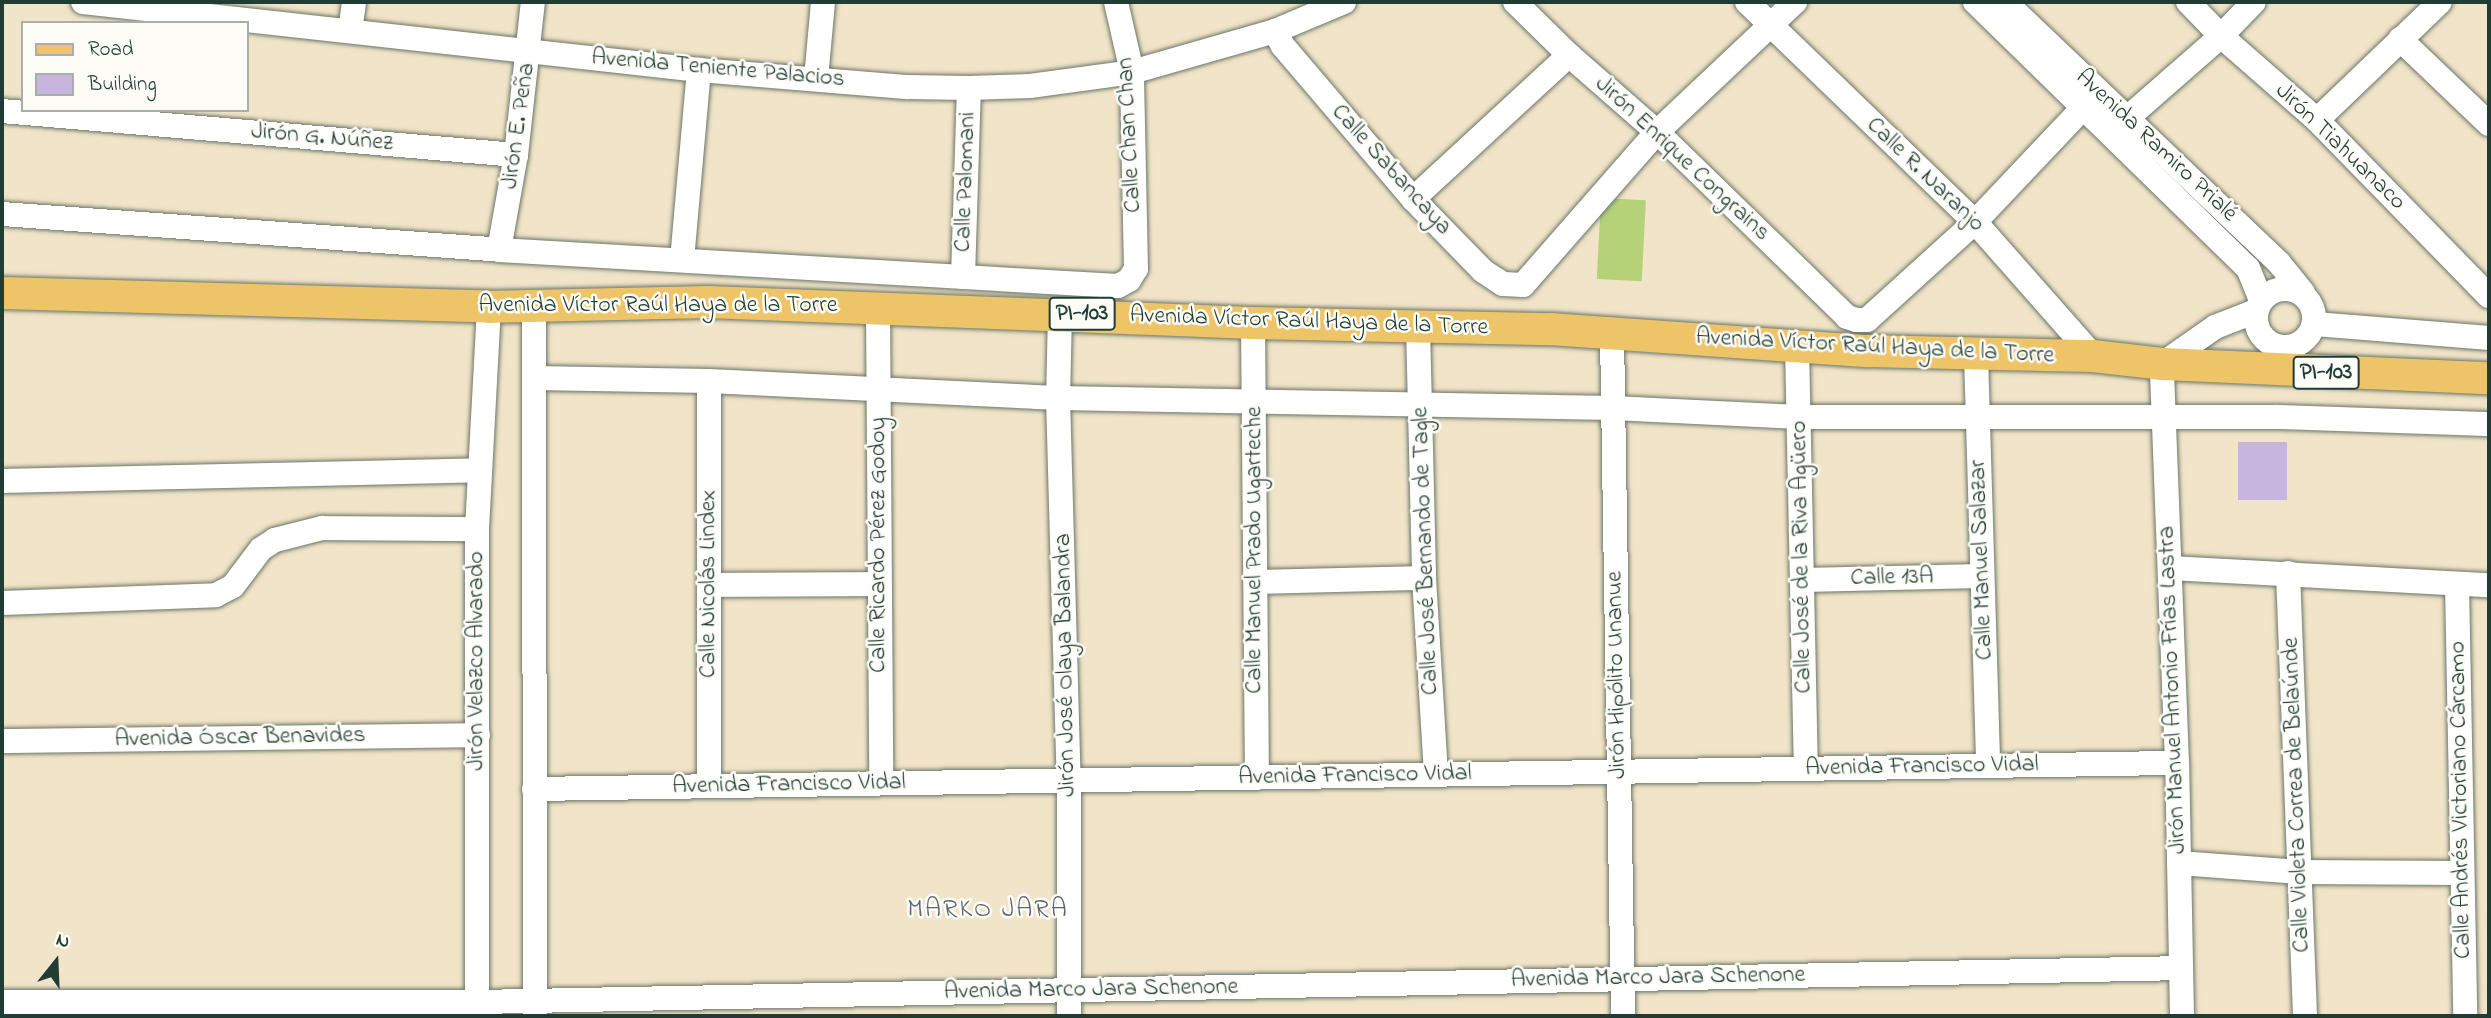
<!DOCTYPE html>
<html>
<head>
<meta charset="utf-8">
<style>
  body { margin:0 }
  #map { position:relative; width:2491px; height:1018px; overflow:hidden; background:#f2e4c8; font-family:"Indie Flower",sans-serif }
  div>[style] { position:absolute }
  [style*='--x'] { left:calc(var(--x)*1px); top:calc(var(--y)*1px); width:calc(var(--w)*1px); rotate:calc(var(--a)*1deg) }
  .green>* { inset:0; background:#b6d279; transform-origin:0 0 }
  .building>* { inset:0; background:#c7b5e0; transform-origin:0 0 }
  .roads { filter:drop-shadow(0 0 2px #697768) drop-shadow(0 0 2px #697768) }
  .minor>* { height:24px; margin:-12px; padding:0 12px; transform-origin:12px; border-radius:12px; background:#fff }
  .minor>.ring { margin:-12px; padding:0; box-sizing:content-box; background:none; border:24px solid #fff; border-radius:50% }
  .major>* { height:32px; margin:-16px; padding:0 16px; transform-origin:16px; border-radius:16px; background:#eec469 }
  span { translate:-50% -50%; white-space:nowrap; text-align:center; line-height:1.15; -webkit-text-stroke:5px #fdfcf7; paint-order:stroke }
  .shield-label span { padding:2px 5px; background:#fdfcf7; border:2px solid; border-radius:5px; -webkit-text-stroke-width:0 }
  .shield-label { font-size:23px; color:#1f3d34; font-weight:700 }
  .street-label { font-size:24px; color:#1f3d34 }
  .neighbourhood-label { font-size:26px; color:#5a6770; letter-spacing:2px }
  .frame { position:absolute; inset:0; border:4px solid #1f3d34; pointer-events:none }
  .legend { position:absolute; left:21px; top:21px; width:228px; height:91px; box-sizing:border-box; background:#fdfcf7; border:2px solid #a4b0a9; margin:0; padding:9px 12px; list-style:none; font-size:21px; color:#1f3d34 }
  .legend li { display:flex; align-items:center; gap:14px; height:35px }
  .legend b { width:35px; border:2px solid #a4b0a9 }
  .north { position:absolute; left:21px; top:927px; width:70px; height:70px; -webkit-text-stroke:5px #fdfcf7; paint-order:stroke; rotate:18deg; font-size:19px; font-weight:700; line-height:28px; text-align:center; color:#1f3d34 }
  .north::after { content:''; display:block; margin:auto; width:24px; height:32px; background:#1f3d34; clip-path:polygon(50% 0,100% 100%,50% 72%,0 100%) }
</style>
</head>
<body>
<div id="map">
  <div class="green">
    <div style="left:1601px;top:198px;width:45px;height:81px;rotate:3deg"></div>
  </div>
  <div class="building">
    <div style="left:2238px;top:442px;width:49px;height:58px"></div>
  </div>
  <div class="roads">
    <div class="minor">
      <div style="--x:83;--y:2;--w:620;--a:6.3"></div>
      <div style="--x:699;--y:70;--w:210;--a:4.7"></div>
      <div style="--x:908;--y:87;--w:61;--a:0.9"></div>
      <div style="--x:969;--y:88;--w:61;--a:-1.9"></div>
      <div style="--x:1030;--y:86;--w:103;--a:-7.8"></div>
      <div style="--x:1132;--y:72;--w:149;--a:-16"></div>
      <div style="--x:1275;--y:31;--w:75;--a:-22.8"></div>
      <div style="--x:1515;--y:2;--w:76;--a:44.5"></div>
      <div style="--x:1569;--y:55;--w:117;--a:41.2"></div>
      <div style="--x:1657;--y:132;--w:265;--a:44.2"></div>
      <div style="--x:1847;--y:317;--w:10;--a:17"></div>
      <div style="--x:1857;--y:320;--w:10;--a:0"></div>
      <div style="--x:1867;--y:320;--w:146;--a:-42.2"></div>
      <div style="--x:1975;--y:222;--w:179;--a:-46.6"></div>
      <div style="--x:1747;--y:2;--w:317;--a:44"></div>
      <div style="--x:1975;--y:222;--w:179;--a:48.6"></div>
      <div style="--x:1975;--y:2;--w:381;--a:44.3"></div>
      <div style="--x:2248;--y:268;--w:35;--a:68"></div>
      <div style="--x:2005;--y:2;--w:378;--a:43.6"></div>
      <div style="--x:2279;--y:263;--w:38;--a:51"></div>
      <div style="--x:2188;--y:2;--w:47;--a:45.9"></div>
      <div style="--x:2221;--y:36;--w:128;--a:41.2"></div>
      <div style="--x:2317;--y:120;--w:246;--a:45.7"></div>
      <div style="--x:350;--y:31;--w:29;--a:-82"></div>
      <div style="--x:1275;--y:31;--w:17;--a:62"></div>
      <div style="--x:1283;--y:46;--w:201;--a:49.6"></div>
      <div style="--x:1413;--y:199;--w:100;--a:45.8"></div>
      <div style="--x:1483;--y:271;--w:24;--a:33"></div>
      <div style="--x:1503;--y:284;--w:20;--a:3"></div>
      <div style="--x:1523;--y:285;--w:203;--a:-48.8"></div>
      <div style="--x:1657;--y:132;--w:190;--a:-43.3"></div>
      <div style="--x:2400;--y:39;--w:123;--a:43.7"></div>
      <div style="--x:816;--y:79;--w:77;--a:-84.8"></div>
      <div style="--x:2;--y:111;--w:516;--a:4.89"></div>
      <div style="--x:2317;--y:120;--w:170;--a:-43.8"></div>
      <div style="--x:2116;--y:128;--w:140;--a:-41.2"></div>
      <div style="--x:2221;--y:36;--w:47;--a:-45.9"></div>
      <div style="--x:1413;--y:199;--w:212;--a:-42.7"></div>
      <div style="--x:2;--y:214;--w:498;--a:4.1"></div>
      <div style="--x:499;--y:250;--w:620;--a:3.33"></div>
      <div style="--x:1118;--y:286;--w:13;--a:-29"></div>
      <div style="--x:1129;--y:280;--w:13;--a:-58"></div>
      <div style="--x:1136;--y:269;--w:197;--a:-91.2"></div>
      <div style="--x:1132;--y:72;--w:72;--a:-102.9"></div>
      <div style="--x:499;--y:250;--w:97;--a:-79.9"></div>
      <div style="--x:516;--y:155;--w:154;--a:-83.7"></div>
      <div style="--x:682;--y:260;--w:191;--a:-84.9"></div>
      <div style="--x:963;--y:277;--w:189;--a:-88.2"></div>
      <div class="ring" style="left:2256px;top:289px;width:34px;height:34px"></div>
      <div style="--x:534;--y:307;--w:709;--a:89.92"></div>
      <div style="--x:878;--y:307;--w:476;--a:89.6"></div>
      <div style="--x:1060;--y:313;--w:85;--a:91.3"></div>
      <div style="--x:1058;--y:398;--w:382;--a:88.4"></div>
      <div style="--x:1069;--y:780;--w:236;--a:90"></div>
      <div style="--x:1253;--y:323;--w:455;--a:89.5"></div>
      <div style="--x:2315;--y:324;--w:175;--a:4.6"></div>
      <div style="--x:1418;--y:327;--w:251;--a:88.6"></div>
      <div style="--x:1424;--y:578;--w:197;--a:86.5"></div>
      <div style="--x:1612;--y:333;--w:683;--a:89.08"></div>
      <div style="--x:1797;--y:346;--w:423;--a:88.8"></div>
      <div style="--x:1976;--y:355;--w:411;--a:88.3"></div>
      <div style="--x:534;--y:378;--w:175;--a:1"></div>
      <div style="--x:709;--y:381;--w:349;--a:2.8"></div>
      <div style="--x:1058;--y:398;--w:555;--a:1.03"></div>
      <div style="--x:1613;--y:408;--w:186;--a:2.8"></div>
      <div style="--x:1799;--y:417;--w:478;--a:0"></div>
      <div style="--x:2277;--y:417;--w:212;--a:1.9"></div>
      <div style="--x:709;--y:381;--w:405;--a:90"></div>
      <div style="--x:2;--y:481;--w:478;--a:-1.3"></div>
      <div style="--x:2170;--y:568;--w:319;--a:3.1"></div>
      <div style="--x:2288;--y:573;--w:443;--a:87.8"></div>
      <div style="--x:1802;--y:580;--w:180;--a:-1.3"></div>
      <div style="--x:1257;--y:582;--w:167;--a:-1.4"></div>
      <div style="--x:2457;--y:584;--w:432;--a:88.9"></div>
      <div style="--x:709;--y:585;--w:170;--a:-0.3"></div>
      <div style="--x:2;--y:603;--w:214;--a:-2.1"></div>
      <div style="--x:216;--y:595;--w:19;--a:-28"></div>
      <div style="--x:233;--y:586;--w:46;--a:-52.9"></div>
      <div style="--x:261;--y:549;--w:17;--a:-33"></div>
      <div style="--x:275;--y:540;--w:49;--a:-14.3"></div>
      <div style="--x:322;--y:528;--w:155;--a:0.4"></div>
      <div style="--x:2;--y:741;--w:476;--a:-0.7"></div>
      <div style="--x:534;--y:789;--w:1643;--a:-0.91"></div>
      <div style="--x:2179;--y:863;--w:121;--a:4.3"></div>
      <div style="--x:2300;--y:872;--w:161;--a:0.4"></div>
      <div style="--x:2;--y:1002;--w:475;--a:0"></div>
      <div style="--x:477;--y:1002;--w:1703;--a:-1.14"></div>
      <div style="--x:477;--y:1016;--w:487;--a:-90"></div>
      <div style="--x:477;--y:529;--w:222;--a:-86.9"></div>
      <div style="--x:2182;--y:1016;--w:253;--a:-91.1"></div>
      <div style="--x:2177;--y:763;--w:399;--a:-92.2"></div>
      <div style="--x:2162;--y:364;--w:65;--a:-34.9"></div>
      <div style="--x:2215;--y:327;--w:44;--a:-21.3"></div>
    </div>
    <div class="major">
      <div style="--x:2;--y:293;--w:487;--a:1.6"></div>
      <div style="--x:489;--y:307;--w:219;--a:-1.3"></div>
      <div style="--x:708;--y:302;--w:545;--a:2.21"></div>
      <div style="--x:1253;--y:323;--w:297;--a:1.2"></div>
      <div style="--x:1550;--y:329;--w:318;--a:4"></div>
      <div style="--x:1867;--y:351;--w:226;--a:1.3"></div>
      <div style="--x:2093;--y:356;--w:69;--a:6.6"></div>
      <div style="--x:2162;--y:364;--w:327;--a:2.5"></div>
    </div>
  </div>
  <div class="shield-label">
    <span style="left:1082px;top:314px">PI-103</span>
    <span style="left:2326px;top:373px">PI-103</span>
  </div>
  <div class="street-label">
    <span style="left:718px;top:69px;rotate:5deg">Avenida Teniente Palacios</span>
    <span style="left:519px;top:126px;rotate:-82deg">Jirón E. Peña</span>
    <span style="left:1130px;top:135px;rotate:-93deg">Calle Chan Chan</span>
    <span style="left:322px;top:138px;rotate:5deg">Jirón G. Núñez</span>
    <span style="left:2156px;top:146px;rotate:43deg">Avenida Ramiro Prialé</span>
    <span style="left:2340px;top:147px;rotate:44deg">Jirón Tiahuanaco</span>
    <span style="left:1682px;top:159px;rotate:43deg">Jirón Enrique Congrains</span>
    <span style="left:1391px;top:170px;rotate:48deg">Calle Sabancaya</span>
    <span style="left:1925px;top:175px;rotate:44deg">Calle R. Naranjo</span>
    <span style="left:966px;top:182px;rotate:-88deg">Calle Palomani</span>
    <span style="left:658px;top:306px">Avenida Víctor Raúl Haya de la Torre</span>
    <span style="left:1309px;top:322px;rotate:2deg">Avenida Víctor Raúl Haya de la Torre</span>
    <span style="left:1875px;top:347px;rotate:3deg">Avenida Víctor Raúl Haya de la Torre</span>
    <span style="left:879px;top:545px;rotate:-90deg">Calle Ricardo Pérez Godoy</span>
    <span style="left:1255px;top:550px;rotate:-90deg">Calle Manuel Prado Ugarteche</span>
    <span style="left:1426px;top:551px;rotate:-92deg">Calle José Bernando de Tagle</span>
    <span style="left:1802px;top:557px;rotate:-91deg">Calle José de la Riva Agüero</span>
    <span style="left:1982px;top:560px;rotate:-92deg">Calle Manuel Salazar</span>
    <span style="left:1892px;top:578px;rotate:-1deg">Calle 13A</span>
    <span style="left:709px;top:584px;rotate:-90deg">Calle Nicolás Lindex</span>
    <span style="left:477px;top:661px;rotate:-90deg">Jirón Velazco Alvarado</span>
    <span style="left:1066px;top:665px;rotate:-91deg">Jirón José Olaya Balandra</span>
    <span style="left:1617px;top:675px;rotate:-91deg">Jirón Hipólito Unanue</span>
    <span style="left:2173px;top:690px;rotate:-92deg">Jirón Manuel Antonio Frías Lastra</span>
    <span style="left:240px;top:738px;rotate:-1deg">Avenida Óscar Benavides</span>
    <span style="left:1922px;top:767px;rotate:-1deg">Avenida Francisco Vidal</span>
    <span style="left:1355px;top:776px;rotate:-1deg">Avenida Francisco Vidal</span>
    <span style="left:789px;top:785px;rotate:-1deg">Avenida Francisco Vidal</span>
    <span style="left:2297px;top:795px;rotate:-92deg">Calle Violeta Correa de Belaúnde</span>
    <span style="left:2461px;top:800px;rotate:-91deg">Calle Andrés Victoriano Cárcamo</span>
    <span style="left:1658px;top:978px;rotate:-1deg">Avenida Marco Jara Schenone</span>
    <span style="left:1091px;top:990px;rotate:-1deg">Avenida Marco Jara Schenone</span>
  </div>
  <div class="neighbourhood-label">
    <span style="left:988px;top:911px">MARKO JARA</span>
  </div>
  <div class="frame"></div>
  <ul class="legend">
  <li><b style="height:9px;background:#eec469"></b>Road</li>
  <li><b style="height:19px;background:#c7b5e0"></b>Building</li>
  </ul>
  <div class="north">N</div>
</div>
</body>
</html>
